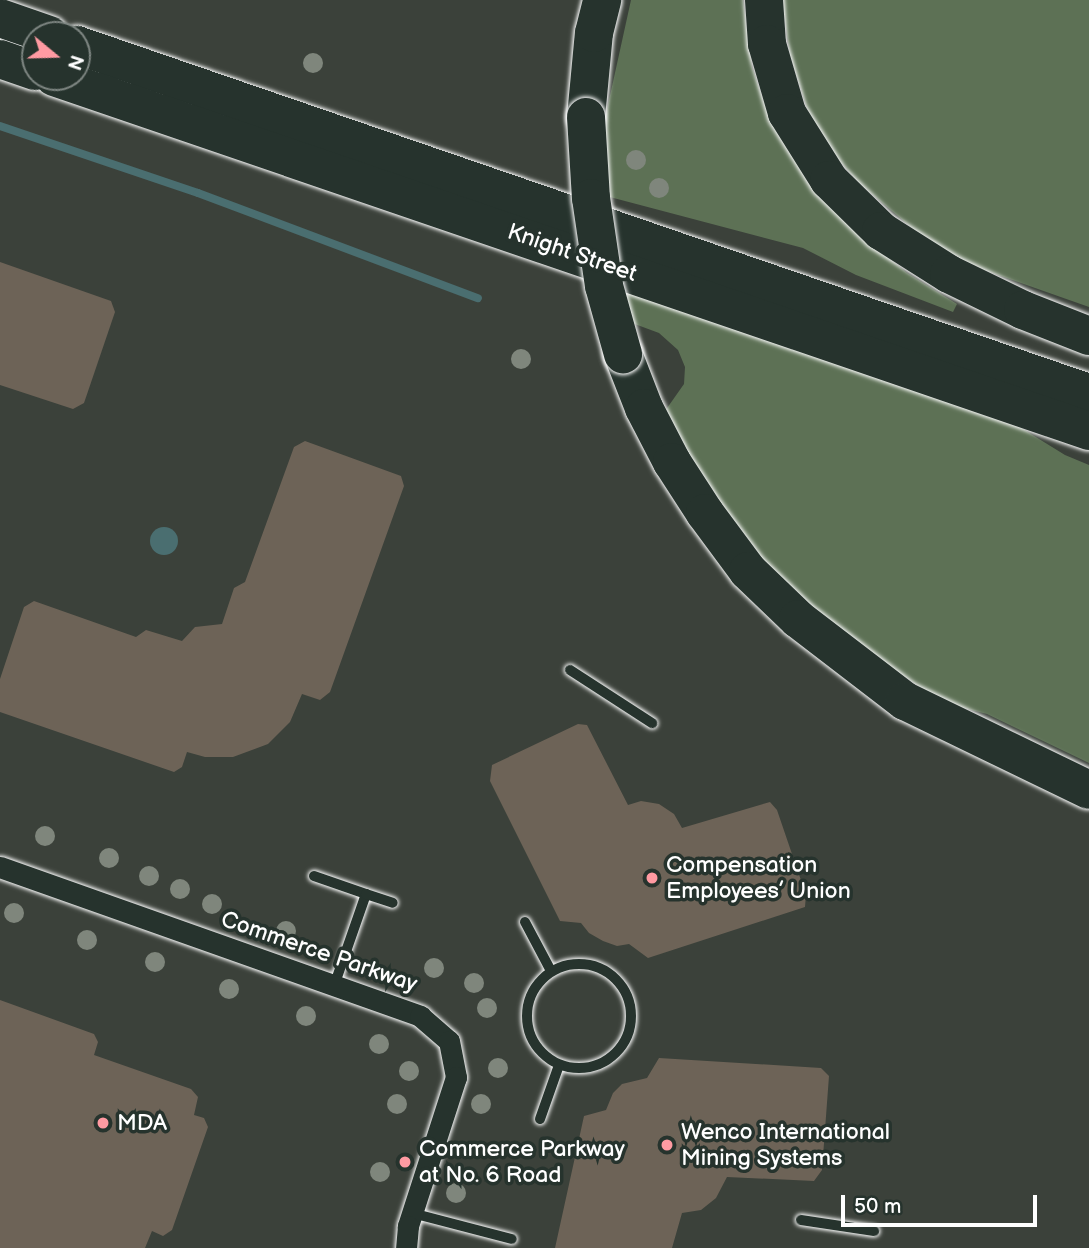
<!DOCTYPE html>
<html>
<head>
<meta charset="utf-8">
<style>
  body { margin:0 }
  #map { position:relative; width:1089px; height:1248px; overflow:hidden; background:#3b413a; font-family:"Balsamiq Sans",sans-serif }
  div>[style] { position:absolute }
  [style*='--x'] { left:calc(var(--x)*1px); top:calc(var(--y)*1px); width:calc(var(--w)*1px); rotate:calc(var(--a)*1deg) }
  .green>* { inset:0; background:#5d7155 }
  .water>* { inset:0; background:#4a6e70 }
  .round { border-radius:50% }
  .stream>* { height:8px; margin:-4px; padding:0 4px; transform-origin:4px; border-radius:4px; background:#4a6e70 }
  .building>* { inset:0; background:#6d6357 }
  .roads { filter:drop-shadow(0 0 2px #fff) drop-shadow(0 0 2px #fff) }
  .lane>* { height:10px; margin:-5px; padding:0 5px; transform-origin:5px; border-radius:5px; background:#26332d }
  .lane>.ring { margin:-5px; padding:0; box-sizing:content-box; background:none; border:10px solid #26332d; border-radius:50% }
  .street>* { height:21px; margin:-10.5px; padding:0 10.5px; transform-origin:10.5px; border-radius:10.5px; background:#26332d }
  .highway>* { height:38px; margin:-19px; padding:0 19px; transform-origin:19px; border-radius:19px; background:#26332d }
  .bridges { filter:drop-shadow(0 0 2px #fff) drop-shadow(0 0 2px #fff) }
  .highway-bridge>* { height:38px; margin:-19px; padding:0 19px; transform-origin:19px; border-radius:19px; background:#26332d }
  .trees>* { width:20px; height:20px; margin:-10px; border-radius:50%; background:#7f867c }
  .dots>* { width:19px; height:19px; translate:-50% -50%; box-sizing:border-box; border:4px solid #26332d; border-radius:50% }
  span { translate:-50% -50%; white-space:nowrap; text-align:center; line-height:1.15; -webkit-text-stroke:7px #26332d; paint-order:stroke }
  .street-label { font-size:23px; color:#fff }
  .poi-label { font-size:23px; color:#fff }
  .left { translate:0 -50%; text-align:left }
  .north { position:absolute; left:21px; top:21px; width:70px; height:70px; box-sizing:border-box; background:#26332d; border:2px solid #7d8581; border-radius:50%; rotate:109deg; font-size:19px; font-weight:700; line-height:28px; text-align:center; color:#fff }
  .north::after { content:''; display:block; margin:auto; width:24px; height:32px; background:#ff9aa2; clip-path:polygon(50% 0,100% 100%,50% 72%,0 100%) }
  .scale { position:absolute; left:841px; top:1195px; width:196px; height:32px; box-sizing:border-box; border:4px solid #fff; border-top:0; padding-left:9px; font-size:21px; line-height:24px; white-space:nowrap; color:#fff; -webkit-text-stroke:5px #26332d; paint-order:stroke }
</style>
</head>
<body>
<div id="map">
  <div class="green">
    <div style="clip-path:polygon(631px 0,743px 0,752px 67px,767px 112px,858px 233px,907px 273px,957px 304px,953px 312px,856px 275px,803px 248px,606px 196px,604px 123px)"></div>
    <div style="clip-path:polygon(782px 0,1089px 0,1089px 307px,964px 263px,931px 244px,860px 184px,829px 149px,807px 108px,790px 55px)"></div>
    <div style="clip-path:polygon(623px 290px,1018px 426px,1065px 455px,1089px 465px,1089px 763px,987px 714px,944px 703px,838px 632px,769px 568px,702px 479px,665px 411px,684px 384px,685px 367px,678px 350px,659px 333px,632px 323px)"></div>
  </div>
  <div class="water">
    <div class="round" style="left:150px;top:527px;width:28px;height:28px"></div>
  </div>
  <div class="stream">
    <div style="--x:0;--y:126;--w:209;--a:18.7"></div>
    <div style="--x:198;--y:193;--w:299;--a:20.6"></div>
  </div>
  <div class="building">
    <div style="clip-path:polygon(0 262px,111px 301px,115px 312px,84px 403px,73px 409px,0 385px)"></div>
    <div style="clip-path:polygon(305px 441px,401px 476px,404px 486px,330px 692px,320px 700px,302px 694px,290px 722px,268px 744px,233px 757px,205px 757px,187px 752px,182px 767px,174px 772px,0 712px,0 679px,24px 607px,34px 601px,136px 637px,146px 630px,182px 641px,195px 627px,222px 624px,234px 588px,245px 582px,294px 447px)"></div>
    <div style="clip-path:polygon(578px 724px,587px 725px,628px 805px,641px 801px,659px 804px,674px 814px,682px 828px,770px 802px,777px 810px,806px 895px,805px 907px,648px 958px,629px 944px,617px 946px,603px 941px,589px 933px,581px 923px,560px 921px,490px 781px,492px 765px)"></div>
    <div style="clip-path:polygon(0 1000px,94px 1034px,98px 1042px,94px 1055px,191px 1089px,198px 1097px,194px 1115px,204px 1118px,208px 1127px,172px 1230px,163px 1236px,152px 1231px,145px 1248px,0 1248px)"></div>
    <div style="clip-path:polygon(659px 1058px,821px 1068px,829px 1076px,822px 1170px,814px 1181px,727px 1177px,716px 1198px,701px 1210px,682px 1213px,672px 1248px,555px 1248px,584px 1116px,606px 1110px,613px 1093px,622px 1084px,647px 1078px)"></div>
  </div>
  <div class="roads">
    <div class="lane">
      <div style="--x:570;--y:670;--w:98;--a:32.9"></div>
      <div style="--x:314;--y:876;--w:55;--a:19.1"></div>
      <div style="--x:366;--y:894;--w:97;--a:109.2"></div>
      <div style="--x:366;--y:894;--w:28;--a:18"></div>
      <div style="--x:525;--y:922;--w:55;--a:62"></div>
      <div class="ring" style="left:527px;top:964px;width:94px;height:94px"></div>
      <div style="--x:540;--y:1119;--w:57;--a:-70.6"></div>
      <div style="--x:412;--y:1213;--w:103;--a:14.6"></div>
      <div style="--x:801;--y:1220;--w:74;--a:8.6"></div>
    </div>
    <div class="street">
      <div style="--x:0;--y:867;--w:446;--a:19.5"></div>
      <div style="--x:420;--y:1016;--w:38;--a:41"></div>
      <div style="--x:449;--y:1041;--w:37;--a:79"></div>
      <div style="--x:456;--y:1077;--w:157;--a:107.9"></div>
      <div style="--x:408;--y:1226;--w:22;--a:95"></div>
    </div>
    <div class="highway">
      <div style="--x:764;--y:0;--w:44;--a:86.1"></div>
      <div style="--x:767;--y:44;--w:72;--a:73.8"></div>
      <div style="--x:787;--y:113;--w:79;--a:57.9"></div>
      <div style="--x:829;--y:180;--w:73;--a:44.4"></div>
      <div style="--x:881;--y:231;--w:80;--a:32.3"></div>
      <div style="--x:949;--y:274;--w:82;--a:25.9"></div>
      <div style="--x:1023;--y:310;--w:71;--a:21.5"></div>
      <div style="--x:0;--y:18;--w:52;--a:19.1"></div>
      <div style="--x:77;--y:45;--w:1070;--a:18.98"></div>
      <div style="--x:0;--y:59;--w:37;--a:19"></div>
      <div style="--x:54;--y:77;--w:1094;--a:18.88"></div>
      <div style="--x:586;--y:117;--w:84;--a:-84.6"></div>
      <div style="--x:594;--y:33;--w:34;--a:-76"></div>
      <div style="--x:623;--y:354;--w:58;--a:68.7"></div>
      <div style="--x:644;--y:408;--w:61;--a:62.6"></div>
      <div style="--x:672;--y:462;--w:61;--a:57.1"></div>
      <div style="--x:705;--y:513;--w:72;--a:53.4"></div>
      <div style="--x:748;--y:571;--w:69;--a:43.8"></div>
      <div style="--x:798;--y:619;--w:135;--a:37.5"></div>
      <div style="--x:905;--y:701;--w:204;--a:25.8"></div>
    </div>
  </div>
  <div class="bridges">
    <div class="highway-bridge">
      <div style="--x:586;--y:117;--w:81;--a:86.5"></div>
      <div style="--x:591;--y:198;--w:89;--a:81.6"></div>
      <div style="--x:604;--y:286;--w:71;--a:74.4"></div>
    </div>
  </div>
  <div class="trees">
    <div style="left:313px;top:63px"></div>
    <div style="left:636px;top:160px"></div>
    <div style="left:659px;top:188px"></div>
    <div style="left:521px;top:359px"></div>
    <div style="left:45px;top:836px"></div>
    <div style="left:109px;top:858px"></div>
    <div style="left:149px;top:876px"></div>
    <div style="left:180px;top:889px"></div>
    <div style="left:212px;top:904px"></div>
    <div style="left:14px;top:913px"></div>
    <div style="left:286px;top:931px"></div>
    <div style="left:87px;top:940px"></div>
    <div style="left:155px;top:962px"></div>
    <div style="left:434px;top:968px"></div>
    <div style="left:474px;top:983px"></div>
    <div style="left:229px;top:989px"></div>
    <div style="left:487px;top:1008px"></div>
    <div style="left:306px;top:1016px"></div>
    <div style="left:379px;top:1044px"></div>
    <div style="left:498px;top:1068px"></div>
    <div style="left:409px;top:1071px"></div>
    <div style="left:397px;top:1104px"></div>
    <div style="left:481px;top:1104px"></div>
    <div style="left:380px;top:1172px"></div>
    <div style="left:456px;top:1193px"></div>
  </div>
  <div class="dots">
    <div style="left:652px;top:878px;background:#ff9aa2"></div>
    <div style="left:103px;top:1123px;background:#ff9aa2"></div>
    <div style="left:667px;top:1145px;background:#ff9aa2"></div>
    <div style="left:405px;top:1162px;background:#ff9aa2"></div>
  </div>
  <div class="street-label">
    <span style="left:572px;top:253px;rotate:19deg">Knight Street</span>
    <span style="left:319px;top:952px;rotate:19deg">Commerce Parkway</span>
  </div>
  <div class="poi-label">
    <span class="left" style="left:666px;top:878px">Compensation<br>Employees’ Union</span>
    <span class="left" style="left:117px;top:1123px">MDA</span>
    <span class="left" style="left:681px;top:1145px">Wenco International<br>Mining Systems</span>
    <span class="left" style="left:419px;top:1162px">Commerce Parkway<br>at No. 6 Road</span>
  </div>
  <div class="north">N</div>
  <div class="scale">50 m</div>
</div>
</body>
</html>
